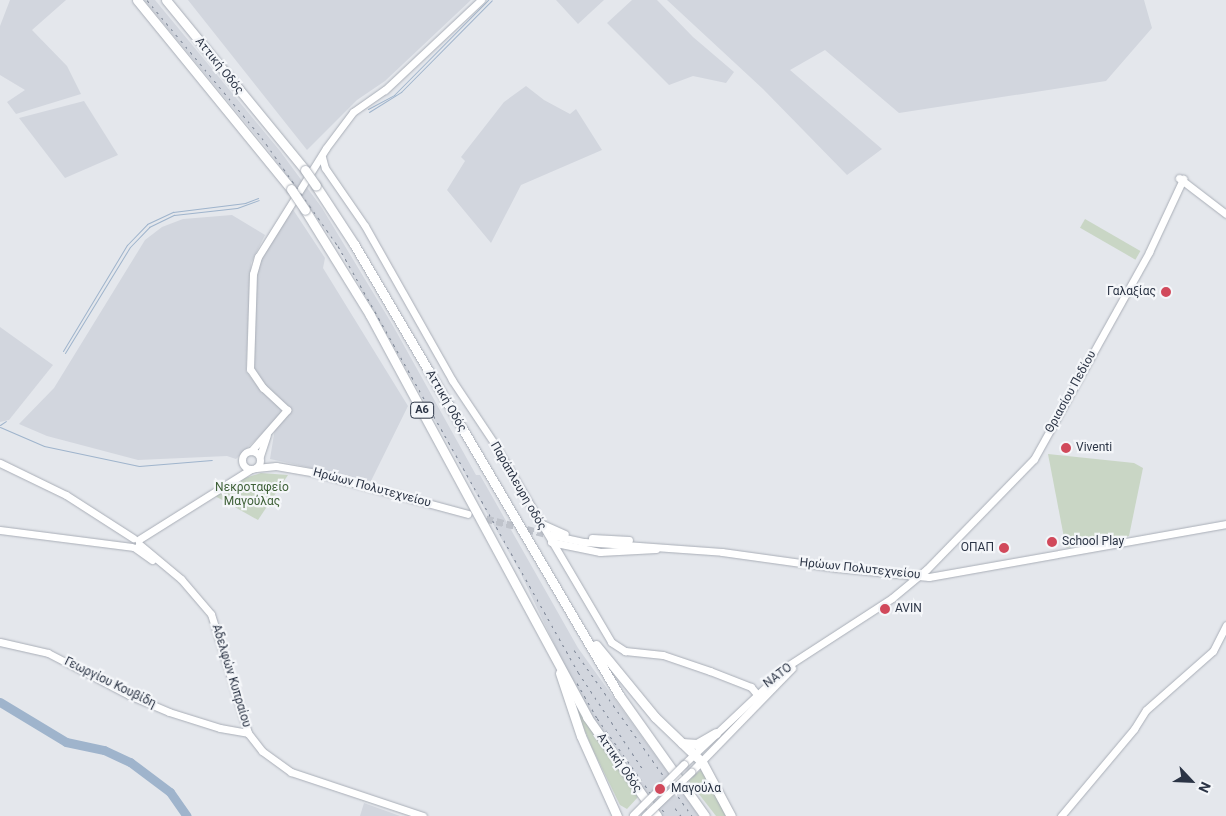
<!DOCTYPE html>
<html>
<head>
<meta charset="utf-8">
<style>
  body { margin:0 }
  #map { position:relative; width:1226px; height:816px; overflow:hidden; background:#e4e7ec; font-family:Roboto,sans-serif }
  div>[style] { position:absolute }
  [style*='--x'] { left:calc(var(--x)*1px); top:calc(var(--y)*1px); width:calc(var(--w)*1px); rotate:calc(var(--a)*1deg) }
  .built>* { inset:0; background:#d2d6de }
  .green>* { inset:0; background:#c9d6c5; transform-origin:0 0 }
  .stream>* { height:1px; margin:-0.5px; padding:0 0.5px; transform-origin:0.5px; border-radius:0.5px; background:#9fb4cc }
  .river>* { height:9px; margin:-4.5px; padding:0 4.5px; transform-origin:4.5px; border-radius:4.5px; background:#9fb4cc }
  .secondary-tunnel>* { height:7px; margin-top:-3.5px; transform-origin:0; background:repeating-linear-gradient(90deg,#bfc3cb 0 7px,transparent 0 10.5px) }
  .roads { filter:drop-shadow(0 0 1px #a9aeb7) drop-shadow(0 0 1px #a9aeb7) }
  .secondary>* { height:7px; margin:-3.5px; padding:0 3.5px; transform-origin:3.5px; border-radius:3.5px; background:#fff }
  .secondary>.ring { margin:-3.5px; padding:0; box-sizing:content-box; background:none; border:7px solid #fff; border-radius:50% }
  .highway>* { height:9px; margin:-4.5px; padding:0 4.5px; transform-origin:4.5px; border-radius:4.5px; background:#fff }
  .rail>* { height:1px; margin-top:-0.5px; transform-origin:0; background:repeating-linear-gradient(90deg,#7d8696 0 2.5px,transparent 0 7.5px) }
  .bridges { filter:drop-shadow(0 0 1px #a9aeb7) drop-shadow(0 0 1px #a9aeb7) }
  .secondary-bridge>* { height:7px; margin:-3.5px; padding:0 3.5px; transform-origin:3.5px; border-radius:3.5px; background:#fff }
  .highway-bridge>* { height:9px; margin:-4.5px; padding:0 4.5px; transform-origin:4.5px; border-radius:4.5px; background:#fff }
  .dots>* { width:14px; height:14px; translate:-50% -50%; box-sizing:border-box; border:2px solid #f4f6f9; border-radius:50% }
  span { translate:-50% -50%; white-space:nowrap; text-align:center; line-height:1.15; -webkit-text-stroke:4.5px #f4f6f9; paint-order:stroke }
  .shield-label span { padding:1px 4px; background:#f4f6f9; border:1px solid; border-radius:4px; -webkit-text-stroke-width:0 }
  .shield-label { font-size:11px; color:#2b3445; font-weight:700 }
  .street-label { font-size:12px; color:#2b3445 }
  .poi-label { font-size:12px; color:#2b3445 }
  .right { translate:-100% -50%; text-align:right }
  .left { translate:0 -50%; text-align:left }
  .park-label { font-size:12px; color:#3f6138 }
  .north { position:absolute; left:1166px; top:756px; width:50px; height:50px; -webkit-text-stroke:4px #f4f6f9; paint-order:stroke; rotate:115deg; font-size:14px; font-weight:700; line-height:20px; text-align:center; color:#2b3445 }
  .north::after { content:''; display:block; margin:auto; width:18px; height:22px; background:#2b3445; clip-path:polygon(50% 0,100% 100%,50% 72%,0 100%) }
</style>
</head>
<body>
<div id="map">
  <div class="built">
    <div style="clip-path:polygon(10px 0,66px 0,32px 30px,67px 66px,81px 94px,16px 114px,7px 102px,25px 90px,0 75px,0 26px)"></div>
    <div style="clip-path:polygon(144px 0,155px 0,280px 151px,322px 208px,392px 324px,476px 475px,480px 475px,578px 648px,699px 816px,660px 816px,585px 709px,520px 572px,339px 249px,268px 150px)"></div>
    <div style="clip-path:polygon(188px 0,471px 0,385px 81px,357px 100px,307px 150px)"></div>
    <div style="clip-path:polygon(556px 0,604px 0,578px 24px)"></div>
    <div style="clip-path:polygon(632px 0,657px 0,693px 37px,734px 72px,726px 83px,693px 76px,669px 85px,607px 23px)"></div>
    <div style="clip-path:polygon(667px 0,1144px 0,1152px 28px,1106px 81px,899px 113px,825px 50px,790px 70px,882px 149px,847px 175px,763px 89px)"></div>
    <div style="clip-path:polygon(526px 86px,544px 100px,570px 114px,576px 109px,602px 150px,521px 185px,491px 243px,447px 190px,465px 161px,461px 157px,504px 102px)"></div>
    <div style="clip-path:polygon(84px 101px,118px 155px,65px 178px,19px 118px)"></div>
    <div style="clip-path:polygon(292px 208px,325px 258px,323px 268px,408px 406px,371px 481px,270px 459px,275px 428px,285px 419px,290px 407px,269px 391px,253px 368px,256px 268px,259px 258px)"></div>
    <div style="clip-path:polygon(232px 215px,265px 235px,251px 263px,246px 371px,261px 391px,281px 406px,281px 415px,236px 459px,227px 456px,138px 460px,47px 436px,19px 424px,54px 388px,145px 240px,162px 227px,183px 219px)"></div>
    <div style="clip-path:polygon(0 327px,53px 365px,9px 420px,0 422px)"></div>
    <div style="clip-path:polygon(364px 803px,400px 816px,360px 816px)"></div>
  </div>
  <div class="green">
    <div style="left:1085px;top:219px;width:64px;height:10px;rotate:30deg"></div>
    <div style="clip-path:polygon(1048px 454px,1134px 463px,1143px 468px,1129px 536px,1066px 548px)"></div>
    <div style="clip-path:polygon(261px 473px,288px 475px,258px 520px,215px 496px,245px 478px)"></div>
    <div style="clip-path:polygon(579px 710px,638px 797px,627px 809px,620px 805px,592px 748px,577px 712px)"></div>
    <div style="clip-path:polygon(701px 770px,714px 791px,726px 816px,716px 816px,688px 780px)"></div>
  </div>
  <div class="stream">
    <div style="--x:368;--y:109;--w:30;--a:-28"></div>
    <div style="--x:394;--y:95;--w:134;--a:-45.3"></div>
    <div style="--x:369;--y:112;--w:38;--a:-32"></div>
    <div style="--x:401;--y:92;--w:129;--a:-45.3"></div>
    <div style="--x:63;--y:351;--w:124;--a:-58.9"></div>
    <div style="--x:127;--y:245;--w:29;--a:-46"></div>
    <div style="--x:147;--y:224;--w:29;--a:-25"></div>
    <div style="--x:173;--y:212;--w:73;--a:-7.1"></div>
    <div style="--x:245;--y:203;--w:14;--a:-21"></div>
    <div style="--x:65;--y:353;--w:124;--a:-58.5"></div>
    <div style="--x:130;--y:247;--w:28;--a:-46"></div>
    <div style="--x:149;--y:227;--w:28;--a:-26"></div>
    <div style="--x:174;--y:215;--w:63;--a:-6.3"></div>
    <div style="--x:237;--y:208;--w:23;--a:-20"></div>
    <div style="--x:0;--y:425;--w:7;--a:-34"></div>
    <div style="--x:0;--y:427;--w:48;--a:23.4"></div>
    <div style="--x:44;--y:446;--w:97;--a:11.9"></div>
    <div style="--x:139;--y:466;--w:73;--a:-4.7"></div>
  </div>
  <div class="river">
    <div style="--x:0;--y:702;--w:77;--a:31.2"></div>
    <div style="--x:66;--y:742;--w:39;--a:12"></div>
    <div style="--x:104;--y:750;--w:29;--a:25"></div>
    <div style="--x:130;--y:762;--w:50;--a:36.9"></div>
    <div style="--x:170;--y:792;--w:29;--a:55"></div>
  </div>
  <div class="secondary-tunnel">
    <div style="--x:476;--y:516;--w:76;--a:14.4"></div>
  </div>
  <div class="roads">
    <div class="secondary">
      <div style="--x:322;--y:157;--w:11;--a:75"></div>
      <div style="--x:325;--y:168;--w:70;--a:55.4"></div>
      <div style="--x:365;--y:226;--w:177;--a:60.5"></div>
      <div style="--x:452;--y:380;--w:76;--a:56.3"></div>
      <div style="--x:494;--y:443;--w:231;--a:59.5"></div>
      <div style="--x:611;--y:642;--w:17;--a:33"></div>
      <div style="--x:625;--y:651;--w:38;--a:6"></div>
      <div style="--x:663;--y:655;--w:50;--a:18.8"></div>
      <div style="--x:710;--y:671;--w:44;--a:21.3"></div>
      <div style="--x:751;--y:687;--w:8;--a:50"></div>
      <div style="--x:1179;--y:178;--w:59;--a:37.5"></div>
      <div class="ring" style="left:242px;top:451px;width:11px;height:11px"></div>
      <div style="--x:251;--y:451;--w:55;--a:-48.7"></div>
      <div style="--x:287;--y:410;--w:33;--a:-137"></div>
      <div style="--x:263;--y:388;--w:23;--a:-124"></div>
      <div style="--x:250;--y:369;--w:95;--a:-88.2"></div>
      <div style="--x:253;--y:274;--w:18;--a:-74"></div>
      <div style="--x:258;--y:257;--w:128;--a:-58"></div>
      <div style="--x:326;--y:148;--w:45;--a:-53.1"></div>
      <div style="--x:353;--y:112;--w:39;--a:-35"></div>
      <div style="--x:385;--y:90;--w:132;--a:-43.2"></div>
      <div style="--x:260;--y:456;--w:22;--a:-72"></div>
      <div style="--x:0;--y:463;--w:73;--a:25.9"></div>
      <div style="--x:66;--y:495;--w:80;--a:32.7"></div>
      <div style="--x:256;--y:468;--w:20;--a:-6"></div>
      <div style="--x:276;--y:466;--w:41;--a:9.9"></div>
      <div style="--x:316;--y:473;--w:157;--a:15.1"></div>
      <div style="--x:540;--y:523;--w:27;--a:24"></div>
      <div style="--x:0;--y:530;--w:133;--a:7.3"></div>
      <div style="--x:551;--y:535;--w:34;--a:12"></div>
      <div style="--x:584;--y:542;--w:138;--a:4.1"></div>
      <div style="--x:722;--y:552;--w:116;--a:7.9"></div>
      <div style="--x:837;--y:568;--w:92;--a:5.6"></div>
      <div style="--x:929;--y:577;--w:302;--a:-10.1"></div>
      <div style="--x:592;--y:538;--w:37;--a:3"></div>
      <div style="--x:138;--y:540;--w:133;--a:-32.1"></div>
      <div style="--x:551;--y:542;--w:50;--a:11.5"></div>
      <div style="--x:600;--y:552;--w:56;--a:-3.1"></div>
      <div style="--x:139;--y:544;--w:55;--a:39.8"></div>
      <div style="--x:181;--y:579;--w:46;--a:49.4"></div>
      <div style="--x:211;--y:614;--w:125;--a:72.7"></div>
      <div style="--x:248;--y:733;--w:23;--a:52"></div>
      <div style="--x:262;--y:751;--w:36;--a:36"></div>
      <div style="--x:291;--y:772;--w:139;--a:18.4"></div>
      <div style="--x:135;--y:548;--w:21;--a:35"></div>
      <div style="--x:0;--y:642;--w:49;--a:12.9"></div>
      <div style="--x:48;--y:653;--w:91;--a:27.4"></div>
      <div style="--x:129;--y:695;--w:43;--a:23"></div>
      <div style="--x:169;--y:712;--w:53;--a:17.4"></div>
      <div style="--x:220;--y:728;--w:28;--a:10"></div>
      <div style="--x:684;--y:764;--w:144;--a:-43.3"></div>
      <div style="--x:789;--y:665;--w:123;--a:-33"></div>
      <div style="--x:892;--y:598;--w:45;--a:-39.6"></div>
      <div style="--x:927;--y:569;--w:153;--a:-45.8"></div>
      <div style="--x:1034;--y:459;--w:237;--a:-60.9"></div>
      <div style="--x:1149;--y:252;--w:81;--a:-65"></div>
      <div style="--x:691;--y:772;--w:145;--a:-45.8"></div>
      <div style="--x:1061;--y:816;--w:114;--a:-50"></div>
      <div style="--x:1134;--y:729;--w:22;--a:-58"></div>
      <div style="--x:1146;--y:710;--w:89;--a:-41.4"></div>
      <div style="--x:1213;--y:651;--w:29;--a:-63"></div>
    </div>
    <div class="highway">
      <div style="--x:137;--y:0;--w:244;--a:50.8"></div>
      <div style="--x:166;--y:0;--w:220;--a:50.7"></div>
      <div style="--x:316;--y:186;--w:69;--a:56.8"></div>
      <div style="--x:354;--y:244;--w:523;--a:59.56"></div>
      <div style="--x:619;--y:695;--w:148;--a:54.6"></div>
      <div style="--x:305;--y:210;--w:123;--a:58.2"></div>
      <div style="--x:370;--y:315;--w:457;--a:61.6"></div>
      <div style="--x:587;--y:717;--w:121;--a:54.7"></div>
      <div style="--x:596;--y:645;--w:93;--a:50.7"></div>
      <div style="--x:655;--y:717;--w:65;--a:43.8"></div>
      <div style="--x:702;--y:762;--w:61;--a:61.8"></div>
      <div style="--x:560;--y:673;--w:66;--a:71.6"></div>
      <div style="--x:581;--y:736;--w:88;--a:65.8"></div>
      <div style="--x:682;--y:743;--w:15;--a:4"></div>
      <div style="--x:697;--y:744;--w:22;--a:-30"></div>
    </div>
  </div>
  <div class="rail">
    <div style="--x:147;--y:0;--w:180;--a:50.2"></div>
    <div style="--x:262;--y:138;--w:132;--a:54.9"></div>
    <div style="--x:338;--y:246;--w:489;--a:60.6"></div>
    <div style="--x:578;--y:672;--w:119;--a:56.3"></div>
    <div style="--x:574;--y:650;--w:204;--a:54.6"></div>
    <div style="--x:577;--y:683;--w:40;--a:60.3"></div>
    <div style="--x:597;--y:718;--w:120;--a:54.5"></div>
    <div style="--x:675;--y:808;--w:10;--a:53"></div>
  </div>
  <div class="bridges">
    <div class="secondary-bridge">
      <div style="--x:633;--y:815;--w:72;--a:-45"></div>
      <div style="--x:645;--y:816;--w:64;--a:-43.7"></div>
    </div>
    <div class="highway-bridge">
      <div style="--x:305;--y:170;--w:19;--a:55"></div>
      <div style="--x:291;--y:189;--w:25;--a:56"></div>
    </div>
  </div>
  <div class="dots">
    <div style="left:1166px;top:292px;background:#d1495b"></div>
    <div style="left:1066px;top:448px;background:#d1495b"></div>
    <div style="left:1052px;top:542px;background:#d1495b"></div>
    <div style="left:1004px;top:548px;background:#d1495b"></div>
    <div style="left:885px;top:609px;background:#d1495b"></div>
    <div style="left:660px;top:789px;background:#d1495b"></div>
  </div>
  <div class="shield-label">
    <span style="left:422px;top:410px">Α6</span>
  </div>
  <div class="street-label">
    <span style="left:219px;top:66px;rotate:51deg">Αττική Οδός</span>
    <span style="left:1071px;top:392px;rotate:-61deg">Θριασίου Πεδίου</span>
    <span style="left:446px;top:401px;rotate:60deg">Αττική Οδός</span>
    <span style="left:518px;top:486px;rotate:60deg">Παράπλευρη οδός</span>
    <span style="left:372px;top:488px;rotate:15deg">Ηρώων Πολυτεχνείου</span>
    <span style="left:860px;top:569px;rotate:6deg">Ηρώων Πολυτεχνείου</span>
    <span style="left:231px;top:676px;rotate:73deg">Αδελφών Κυπραίου</span>
    <span style="left:778px;top:676px;rotate:-37deg">ΝΑΤΟ</span>
    <span style="left:110px;top:683px;rotate:26deg">Γεωργίου Κουβίδη</span>
    <span style="left:619px;top:763px;rotate:55deg">Αττική Οδός</span>
  </div>
  <div class="poi-label">
    <span class="right" style="left:1156px;top:292px">Γαλαξίας</span>
    <span class="left" style="left:1076px;top:448px">Viventi</span>
    <span class="left" style="left:1062px;top:542px">School Play</span>
    <span class="right" style="left:994px;top:548px">ΟΠΑΠ</span>
    <span class="left" style="left:895px;top:609px">AVIN</span>
    <span class="left" style="left:671px;top:789px">Μαγούλα</span>
  </div>
  <div class="park-label">
    <span style="left:252px;top:495px">Νεκροταφείο<br>Μαγούλας</span>
  </div>
  <div class="north">N</div>
</div>
</body>
</html>
